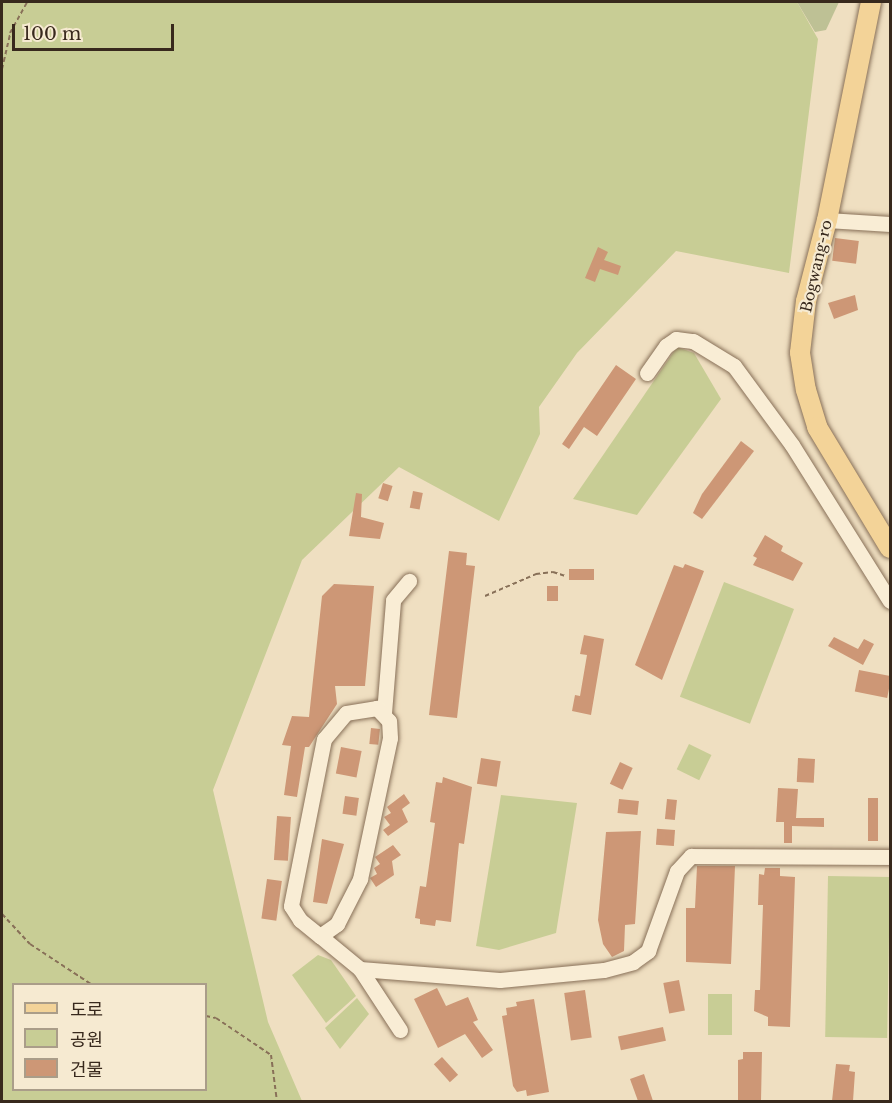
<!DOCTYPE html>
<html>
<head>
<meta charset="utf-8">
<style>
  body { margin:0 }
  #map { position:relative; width:892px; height:1103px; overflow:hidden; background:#efdfc1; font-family:"Libre Baskerville","Noto Sans KR",serif }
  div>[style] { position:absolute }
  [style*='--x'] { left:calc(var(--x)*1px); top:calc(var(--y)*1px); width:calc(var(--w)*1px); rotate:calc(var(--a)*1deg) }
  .green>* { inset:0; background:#c8cd95; transform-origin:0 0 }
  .cemetery>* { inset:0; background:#bec195 }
  .building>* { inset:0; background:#cd9776; transform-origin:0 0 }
  .path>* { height:2px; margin-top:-1px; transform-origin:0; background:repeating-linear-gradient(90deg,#887058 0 4.5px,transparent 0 7.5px) }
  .roads { filter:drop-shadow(0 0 2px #887058) drop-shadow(0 0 2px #887058) }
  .minor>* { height:15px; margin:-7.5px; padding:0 7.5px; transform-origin:7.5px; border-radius:7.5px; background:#f9edd5 }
  .major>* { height:20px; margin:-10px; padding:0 10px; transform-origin:10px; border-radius:10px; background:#f3d398 }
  span { translate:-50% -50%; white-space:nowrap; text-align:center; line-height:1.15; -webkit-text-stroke:4.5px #f6ead1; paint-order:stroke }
  .street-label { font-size:15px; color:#38291d }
  .frame { position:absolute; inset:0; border:3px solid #38291d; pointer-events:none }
  .legend { position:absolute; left:12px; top:983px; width:195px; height:108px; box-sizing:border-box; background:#f6ead1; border:2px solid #aa9d89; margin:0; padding:8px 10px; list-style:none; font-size:18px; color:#38291d }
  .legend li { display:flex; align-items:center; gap:12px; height:30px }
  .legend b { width:30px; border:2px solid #aa9d89 }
  .scale { position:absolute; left:12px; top:24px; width:162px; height:27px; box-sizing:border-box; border:3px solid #38291d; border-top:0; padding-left:8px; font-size:18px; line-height:21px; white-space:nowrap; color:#38291d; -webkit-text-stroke:4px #f6ead1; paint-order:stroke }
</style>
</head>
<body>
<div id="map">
  <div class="green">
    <div style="clip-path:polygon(evenodd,2px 2px,797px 2px,818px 39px,789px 273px,676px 251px,577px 353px,539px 407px,540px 434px,499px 521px,399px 467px,302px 560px,213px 790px,268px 1022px,302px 1101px,2px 1102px,2px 2px,14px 984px,206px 984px,206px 1090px,14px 1090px,14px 984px)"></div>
    <div style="clip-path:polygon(677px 347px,694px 353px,721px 399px,637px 515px,573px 499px)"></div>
    <div style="left:724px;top:582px;width:75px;height:123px;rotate:21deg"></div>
    <div style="left:689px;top:744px;width:25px;height:28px;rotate:26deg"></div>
    <div style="clip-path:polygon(501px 795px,577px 803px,556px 933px,499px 950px,476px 946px)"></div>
    <div style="left:828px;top:876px;width:62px;height:161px;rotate:1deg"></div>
    <div style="clip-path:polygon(318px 955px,331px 960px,356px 996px,326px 1023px,292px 975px)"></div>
    <div style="left:708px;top:994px;width:24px;height:41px"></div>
    <div style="clip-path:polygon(357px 998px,369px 1014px,340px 1049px,325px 1028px)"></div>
  </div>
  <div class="cemetery">
    <div style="clip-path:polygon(797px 2px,839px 2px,826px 30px,815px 32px)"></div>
  </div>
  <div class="building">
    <div style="left:835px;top:238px;width:24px;height:23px;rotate:7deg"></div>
    <div style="clip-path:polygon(598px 247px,608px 252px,604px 260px,621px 266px,618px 275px,600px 269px,595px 282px,585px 278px)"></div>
    <div style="clip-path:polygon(855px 295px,858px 310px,834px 319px,828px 303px)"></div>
    <div style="clip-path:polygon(616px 365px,636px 379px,597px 436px,584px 427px,569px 449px,562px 444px)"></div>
    <div style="clip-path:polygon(741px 441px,754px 451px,702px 519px,693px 513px,702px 494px)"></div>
    <div style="left:383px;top:483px;width:10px;height:16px;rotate:17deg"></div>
    <div style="left:413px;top:491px;width:10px;height:17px;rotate:11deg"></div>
    <div style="clip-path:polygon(356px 493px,362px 494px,361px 517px,384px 523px,380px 539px,349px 536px)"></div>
    <div style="clip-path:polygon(765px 535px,783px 546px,781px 551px,803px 563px,793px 581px,753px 565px,757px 558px,753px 556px)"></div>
    <div style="clip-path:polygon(449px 551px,467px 553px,466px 565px,475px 566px,457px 718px,429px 715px)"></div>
    <div style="clip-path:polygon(685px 564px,704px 571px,662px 680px,635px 665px,674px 565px,683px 568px)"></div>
    <div style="left:569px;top:569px;width:25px;height:11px"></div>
    <div style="clip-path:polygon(334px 584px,374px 586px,365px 686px,335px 686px,337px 704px,309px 747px,305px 747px,297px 797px,284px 795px,291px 746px,282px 745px,292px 716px,309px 717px,322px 596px)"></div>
    <div style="left:547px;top:586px;width:11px;height:15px"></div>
    <div style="clip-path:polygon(584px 635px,604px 639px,591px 715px,572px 711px,575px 695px,580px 696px,587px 655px,580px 654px)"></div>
    <div style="clip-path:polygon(834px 637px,858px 649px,864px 639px,874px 644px,863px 665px,828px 646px)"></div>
    <div style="left:859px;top:670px;width:33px;height:22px;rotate:11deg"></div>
    <div style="left:371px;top:728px;width:9px;height:16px;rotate:6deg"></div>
    <div style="left:341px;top:747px;width:21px;height:27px;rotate:11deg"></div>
    <div style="left:481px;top:758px;width:20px;height:26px;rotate:9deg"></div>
    <div style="left:798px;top:758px;width:17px;height:24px;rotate:3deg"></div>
    <div style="left:620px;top:762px;width:14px;height:24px;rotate:25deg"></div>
    <div style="clip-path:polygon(443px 777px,472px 787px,464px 844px,459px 843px,451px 922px,436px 920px,435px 926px,420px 924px,420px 919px,415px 918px,420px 886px,426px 887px,435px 823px,430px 822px,436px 782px,442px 783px)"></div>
    <div style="clip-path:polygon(778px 788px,798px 789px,796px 818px,824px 818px,824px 827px,792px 826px,792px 843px,784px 843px,784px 822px,776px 822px)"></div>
    <div style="clip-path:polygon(404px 794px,410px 803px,402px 809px,408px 822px,388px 836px,383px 830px,390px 825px,384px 817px,391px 813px,387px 807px)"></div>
    <div style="left:345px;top:796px;width:14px;height:18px;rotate:8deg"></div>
    <div style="left:868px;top:798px;width:10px;height:43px"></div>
    <div style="left:619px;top:799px;width:20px;height:14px;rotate:6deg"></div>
    <div style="left:667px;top:799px;width:10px;height:20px;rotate:6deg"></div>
    <div style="left:277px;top:816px;width:14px;height:44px;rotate:4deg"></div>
    <div style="left:675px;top:830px;width:16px;height:18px;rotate:94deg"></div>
    <div style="clip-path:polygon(641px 831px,635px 924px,625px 925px,624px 951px,612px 957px,603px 944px,598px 920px,606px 832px)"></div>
    <div style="clip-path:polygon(322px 839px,344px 844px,327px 904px,313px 902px)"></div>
    <div style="clip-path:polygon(393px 845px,401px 855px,392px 861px,394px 875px,376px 887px,370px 878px,377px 874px,374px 868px,380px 864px,375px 857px)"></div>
    <div style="clip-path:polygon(697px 866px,735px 866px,731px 964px,686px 962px,686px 908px,695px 908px)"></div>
    <div style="clip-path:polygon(765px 868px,780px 868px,780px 876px,795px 877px,790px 1027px,768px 1026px,768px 1017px,754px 1011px,755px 990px,760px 990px,763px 905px,758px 905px,759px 874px,764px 875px)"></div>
    <div style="left:267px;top:879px;width:15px;height:40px;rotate:8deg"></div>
    <div style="left:679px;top:980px;width:31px;height:16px;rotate:79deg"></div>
    <div style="clip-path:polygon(437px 988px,446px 1006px,468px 997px,478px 1020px,473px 1022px,493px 1050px,482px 1058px,465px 1034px,438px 1048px,414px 999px)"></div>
    <div style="left:585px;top:990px;width:48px;height:21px;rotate:82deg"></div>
    <div style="clip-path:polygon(534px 999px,549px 1092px,527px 1096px,526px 1090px,517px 1092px,513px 1086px,502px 1016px,507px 1015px,506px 1008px,517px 1006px,516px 1002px)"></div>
    <div style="left:663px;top:1027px;width:14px;height:46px;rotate:78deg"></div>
    <div style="clip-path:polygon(743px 1052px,762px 1052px,761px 1101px,738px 1101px,738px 1060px,743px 1059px)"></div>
    <div style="left:442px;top:1057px;width:24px;height:11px;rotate:48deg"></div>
    <div style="clip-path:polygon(836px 1064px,850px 1065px,849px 1071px,855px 1072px,853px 1101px,832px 1101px)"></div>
    <div style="clip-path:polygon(644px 1074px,653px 1101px,638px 1101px,630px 1079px)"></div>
  </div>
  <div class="path">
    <div style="--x:2;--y:69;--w:37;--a:-77"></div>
    <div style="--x:10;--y:33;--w:35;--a:-61"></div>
    <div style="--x:485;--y:596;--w:56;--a:-23.3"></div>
    <div style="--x:536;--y:574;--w:17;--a:-7"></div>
    <div style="--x:553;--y:572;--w:13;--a:18"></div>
    <div style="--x:2;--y:914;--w:41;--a:47"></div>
    <div style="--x:30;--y:944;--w:73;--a:33.3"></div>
    <div style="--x:206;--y:1016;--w:10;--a:11"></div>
    <div style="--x:216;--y:1018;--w:66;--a:33.9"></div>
    <div style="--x:271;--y:1055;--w:47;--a:82.7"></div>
  </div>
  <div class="roads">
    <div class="minor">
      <div style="--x:827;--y:220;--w:63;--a:3.6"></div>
      <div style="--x:647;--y:373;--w:33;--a:-55"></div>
      <div style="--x:666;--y:346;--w:12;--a:-35"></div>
      <div style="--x:676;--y:339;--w:17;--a:7"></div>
      <div style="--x:693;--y:341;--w:48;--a:31.4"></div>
      <div style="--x:734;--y:366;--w:98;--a:53.7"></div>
      <div style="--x:792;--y:445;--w:184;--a:57.9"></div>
      <div style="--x:384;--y:713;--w:113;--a:-85.4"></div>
      <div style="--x:393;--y:600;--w:25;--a:-50"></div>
      <div style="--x:320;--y:936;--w:21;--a:-35"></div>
      <div style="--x:337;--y:924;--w:51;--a:-62.9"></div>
      <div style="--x:360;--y:879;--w:144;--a:-78"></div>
      <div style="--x:390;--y:738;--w:17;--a:-93"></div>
      <div style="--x:389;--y:721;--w:18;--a:-133"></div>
      <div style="--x:377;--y:708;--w:31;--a:171"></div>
      <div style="--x:346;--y:713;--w:34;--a:130"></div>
      <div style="--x:324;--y:739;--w:170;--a:101.2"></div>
      <div style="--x:291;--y:906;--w:17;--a:57"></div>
      <div style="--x:300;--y:920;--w:26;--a:39"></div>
      <div style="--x:320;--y:936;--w:52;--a:39.5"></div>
      <div style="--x:360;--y:969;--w:73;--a:56.7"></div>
      <div style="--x:360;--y:969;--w:140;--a:4.5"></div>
      <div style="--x:500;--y:980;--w:104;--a:-5.5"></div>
      <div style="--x:604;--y:970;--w:30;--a:-15"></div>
      <div style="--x:633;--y:962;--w:19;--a:-36"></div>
      <div style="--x:648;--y:951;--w:85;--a:-70.1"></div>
      <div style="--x:677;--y:871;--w:21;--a:-47"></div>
      <div style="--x:691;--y:856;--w:199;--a:0.3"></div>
    </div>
    <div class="major">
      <div style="--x:871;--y:2;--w:222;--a:101.4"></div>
      <div style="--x:827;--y:220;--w:84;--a:104.5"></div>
      <div style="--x:806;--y:301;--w:52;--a:96.6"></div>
      <div style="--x:800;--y:353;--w:37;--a:81"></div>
      <div style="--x:806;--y:390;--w:39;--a:73"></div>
      <div style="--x:817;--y:427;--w:141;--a:58.9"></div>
    </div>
  </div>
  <div class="street-label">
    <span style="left:816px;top:266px;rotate:-77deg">Bogwang-ro</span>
  </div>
  <div class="frame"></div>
  <ul class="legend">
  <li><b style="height:8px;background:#f3d398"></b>도로</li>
  <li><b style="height:16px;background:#c8cd95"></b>공원</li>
  <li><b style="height:16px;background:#cd9776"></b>건물</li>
  </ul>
  <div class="scale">100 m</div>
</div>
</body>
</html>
